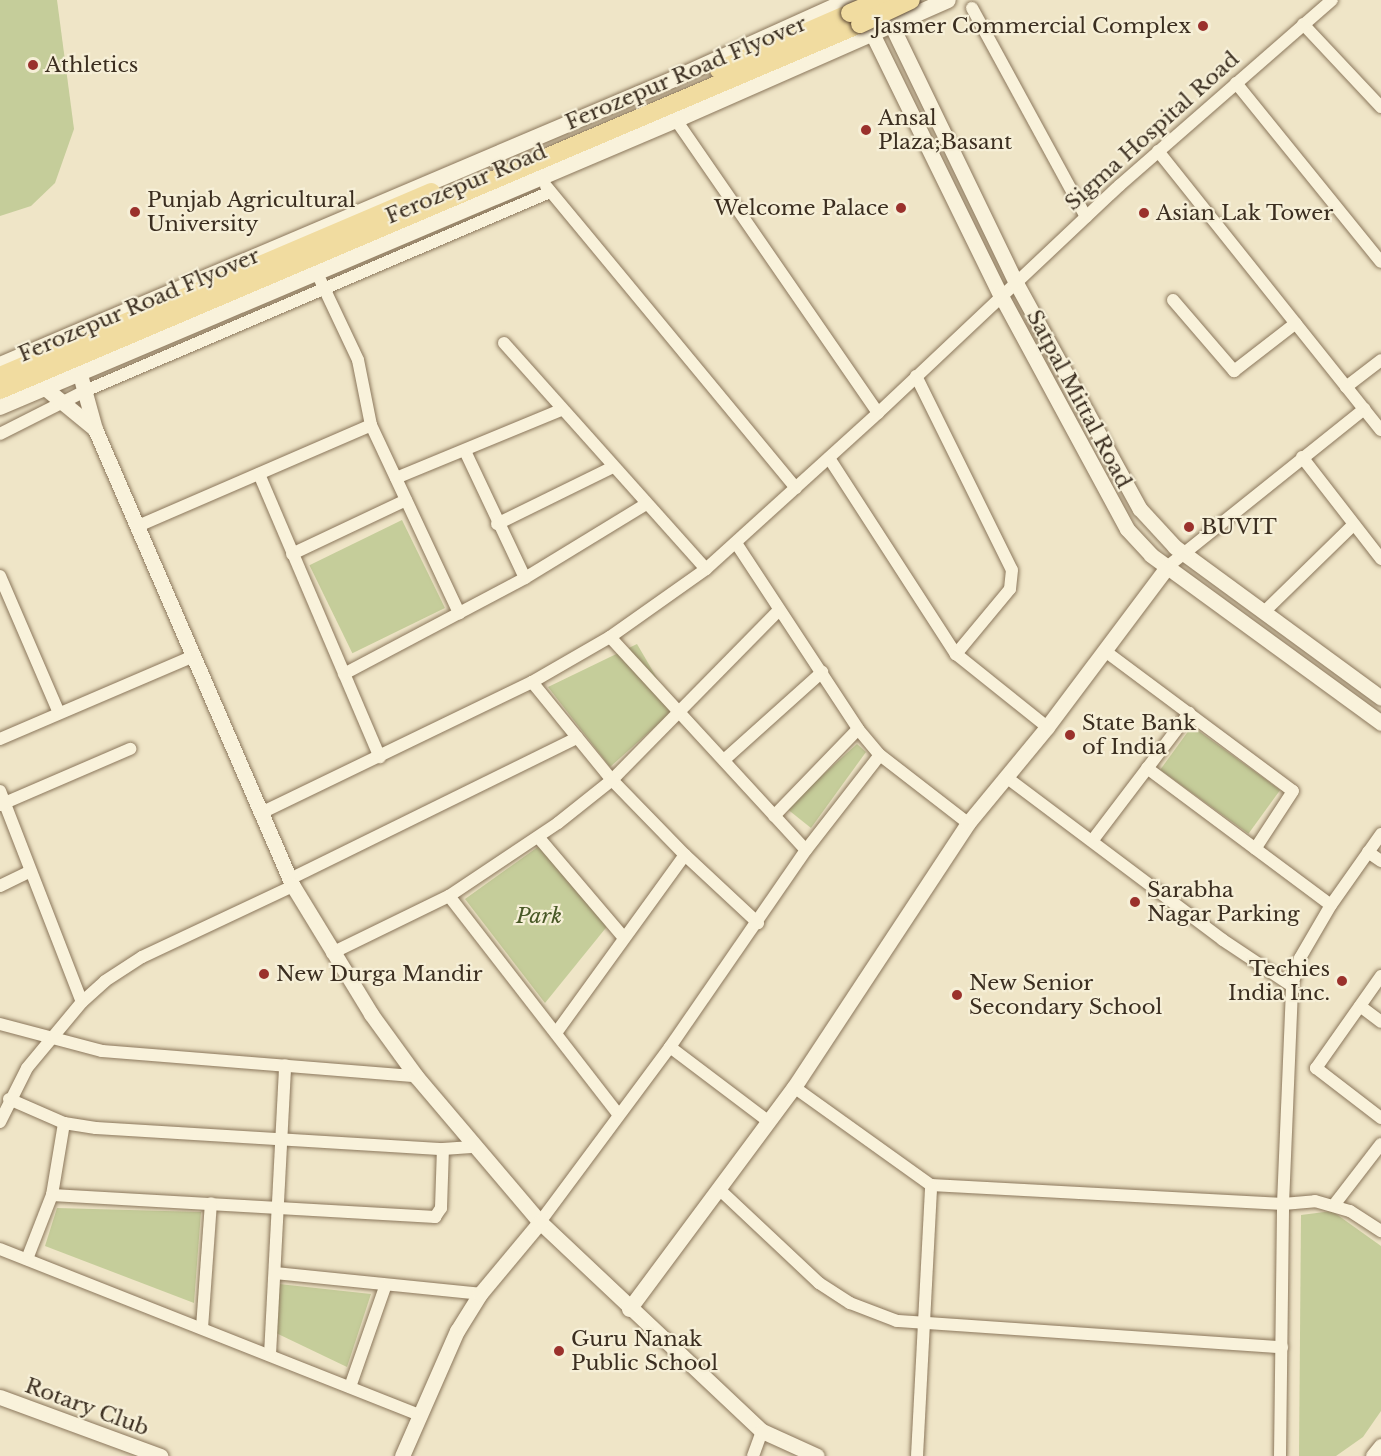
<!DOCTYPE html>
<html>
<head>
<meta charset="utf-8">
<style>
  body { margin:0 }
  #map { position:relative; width:1381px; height:1456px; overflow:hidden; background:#efe5c7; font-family:"Libre Baskerville",serif }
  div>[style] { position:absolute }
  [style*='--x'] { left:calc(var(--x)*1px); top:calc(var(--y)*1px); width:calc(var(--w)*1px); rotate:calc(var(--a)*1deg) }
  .green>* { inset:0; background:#c5cd9a; transform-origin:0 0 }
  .roads { filter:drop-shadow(0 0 2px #8b775c) drop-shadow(0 0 2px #8b775c) }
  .minor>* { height:12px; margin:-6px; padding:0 6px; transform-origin:6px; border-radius:6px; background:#f9f2db }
  .tertiary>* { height:15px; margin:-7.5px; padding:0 7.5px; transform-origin:7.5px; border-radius:7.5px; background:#f9f2db }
  .secondary>* { height:16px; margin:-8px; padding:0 8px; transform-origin:8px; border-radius:8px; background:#f9f2db }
  .primary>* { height:18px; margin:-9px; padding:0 9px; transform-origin:9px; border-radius:9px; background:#f1dca0 }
  .bridges { filter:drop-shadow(0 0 2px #594530) drop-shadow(0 0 2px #594530) }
  .primary-bridge>* { height:18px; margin:-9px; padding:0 9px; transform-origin:9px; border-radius:9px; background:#f1dca0 }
  .dots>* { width:16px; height:16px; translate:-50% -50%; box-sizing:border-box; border:3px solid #f6efd7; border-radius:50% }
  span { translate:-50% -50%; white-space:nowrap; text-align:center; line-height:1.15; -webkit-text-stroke:4.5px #f6efd7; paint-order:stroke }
  .poi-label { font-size:21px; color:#3b2e20 }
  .right { translate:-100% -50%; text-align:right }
  .left { translate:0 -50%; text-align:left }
  .street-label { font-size:21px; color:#3b2e20 }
  .park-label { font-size:21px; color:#485826; font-style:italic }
</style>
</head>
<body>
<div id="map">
  <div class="green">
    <div style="clip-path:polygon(0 0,57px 0,74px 129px,55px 183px,31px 206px,0 216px)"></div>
    <div style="left:402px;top:520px;width:98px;height:103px;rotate:64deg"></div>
    <div style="clip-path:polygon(637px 644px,675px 709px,610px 767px,548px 687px)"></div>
    <div style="left:1192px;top:726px;width:109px;height:54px;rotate:36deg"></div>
    <div style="clip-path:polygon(857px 744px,866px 752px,811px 828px,786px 808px)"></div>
    <div style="clip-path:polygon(542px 844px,609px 924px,545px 1003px,465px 899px)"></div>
    <div style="clip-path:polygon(57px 1208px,201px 1212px,194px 1303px,45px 1246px)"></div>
    <div style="clip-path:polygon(1332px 1211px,1381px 1246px,1381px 1411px,1363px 1437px,1336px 1456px,1299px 1456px,1301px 1215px)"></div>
    <div style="clip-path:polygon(279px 1284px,371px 1294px,347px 1367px,276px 1333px)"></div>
  </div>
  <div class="roads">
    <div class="minor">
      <div style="--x:972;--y:8;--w:238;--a:61.4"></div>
      <div style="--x:1303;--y:24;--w:114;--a:46.8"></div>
      <div style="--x:1236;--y:83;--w:230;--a:51"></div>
      <div style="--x:676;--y:120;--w:356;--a:55.4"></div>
      <div style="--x:1158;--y:151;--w:357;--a:51.4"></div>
      <div style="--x:546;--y:186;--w:392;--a:50.4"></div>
      <div style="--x:316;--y:271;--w:98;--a:64.7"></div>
      <div style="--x:358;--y:360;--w:66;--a:78.7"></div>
      <div style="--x:371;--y:425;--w:208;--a:64.9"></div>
      <div style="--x:1173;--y:300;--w:94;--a:49.3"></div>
      <div style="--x:1234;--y:371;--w:78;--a:-37.7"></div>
      <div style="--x:504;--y:343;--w:303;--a:48.2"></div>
      <div style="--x:916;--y:376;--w:216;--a:63.7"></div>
      <div style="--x:1012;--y:570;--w:19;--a:96"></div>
      <div style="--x:1010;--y:589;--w:85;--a:129.7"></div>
      <div style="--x:1346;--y:387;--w:44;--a:-37.6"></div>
      <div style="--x:0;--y:434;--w:95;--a:-26.8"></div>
      <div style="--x:85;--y:391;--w:506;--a:-23.17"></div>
      <div style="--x:465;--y:451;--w:140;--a:64.7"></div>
      <div style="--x:1302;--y:457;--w:129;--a:52.2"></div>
      <div style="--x:829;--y:458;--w:234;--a:57.1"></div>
      <div style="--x:956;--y:654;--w:117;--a:38.7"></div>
      <div style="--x:259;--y:474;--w:308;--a:66.9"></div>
      <div style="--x:396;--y:478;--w:178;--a:-22.4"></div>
      <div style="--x:497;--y:524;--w:129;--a:-26.2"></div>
      <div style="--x:138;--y:526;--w:254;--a:-23.4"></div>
      <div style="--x:736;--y:543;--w:222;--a:56.7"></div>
      <div style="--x:858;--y:729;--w:34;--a:50"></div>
      <div style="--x:292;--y:554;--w:126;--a:-25.3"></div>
      <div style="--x:1167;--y:567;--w:253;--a:-38.7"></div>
      <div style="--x:0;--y:576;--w:149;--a:66.7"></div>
      <div style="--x:1264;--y:612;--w:124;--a:-44.3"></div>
      <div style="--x:610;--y:637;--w:289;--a:47.4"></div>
      <div style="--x:1105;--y:651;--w:234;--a:36.7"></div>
      <div style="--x:1293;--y:791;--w:69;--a:123.2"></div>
      <div style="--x:344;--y:674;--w:205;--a:-27.9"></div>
      <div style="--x:525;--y:578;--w:142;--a:-31.4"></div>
      <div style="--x:532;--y:682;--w:127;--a:50.8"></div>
      <div style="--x:612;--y:780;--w:105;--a:45.8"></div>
      <div style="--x:0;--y:739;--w:211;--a:-23.2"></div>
      <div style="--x:724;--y:760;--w:132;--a:-41.9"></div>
      <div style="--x:1147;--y:768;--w:229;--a:36.7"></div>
      <div style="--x:1006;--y:777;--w:271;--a:36.9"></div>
      <div style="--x:1223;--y:940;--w:83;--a:33.7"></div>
      <div style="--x:0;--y:791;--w:226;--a:68.8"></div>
      <div style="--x:0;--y:805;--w:142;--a:-23.3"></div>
      <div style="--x:261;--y:813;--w:301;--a:-25.8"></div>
      <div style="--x:532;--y:682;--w:90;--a:-30"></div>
      <div style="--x:610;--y:637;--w:118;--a:-35.3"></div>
      <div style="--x:706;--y:569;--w:232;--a:-42.2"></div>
      <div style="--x:878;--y:413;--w:332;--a:-43.3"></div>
      <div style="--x:1120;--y:185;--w:281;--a:-41.1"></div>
      <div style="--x:774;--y:816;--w:121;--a:-46"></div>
      <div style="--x:539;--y:838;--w:131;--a:49.6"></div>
      <div style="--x:1092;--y:841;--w:161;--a:-52.8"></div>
      <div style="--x:1368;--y:852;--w:16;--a:35"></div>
      <div style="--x:290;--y:879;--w:320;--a:-26.2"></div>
      <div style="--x:0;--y:886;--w:34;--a:-26"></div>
      <div style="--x:449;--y:896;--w:276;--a:52.2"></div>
      <div style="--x:332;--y:953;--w:130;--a:-26"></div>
      <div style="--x:449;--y:896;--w:131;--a:-33.8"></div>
      <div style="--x:558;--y:823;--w:69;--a:-38.5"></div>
      <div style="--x:612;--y:780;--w:238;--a:-45.5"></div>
      <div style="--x:1381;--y:976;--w:113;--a:125.2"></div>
      <div style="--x:1316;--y:1068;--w:82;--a:37.6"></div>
      <div style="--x:1360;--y:1006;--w:26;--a:37"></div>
      <div style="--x:0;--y:1024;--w:106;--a:14.8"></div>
      <div style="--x:102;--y:1051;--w:315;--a:4.6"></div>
      <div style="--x:556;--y:1033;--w:220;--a:-54.1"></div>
      <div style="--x:685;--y:855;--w:100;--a:43"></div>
      <div style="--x:670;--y:1047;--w:124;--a:37.1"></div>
      <div style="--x:794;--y:1087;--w:168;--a:35.6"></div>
      <div style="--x:931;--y:1185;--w:353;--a:3.1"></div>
      <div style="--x:1283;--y:1204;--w:32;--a:-5"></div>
      <div style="--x:1315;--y:1201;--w:36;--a:16"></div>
      <div style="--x:1350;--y:1211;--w:37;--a:33"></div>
      <div style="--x:9;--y:1099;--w:60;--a:23.6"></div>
      <div style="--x:64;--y:1123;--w:32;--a:9"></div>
      <div style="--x:96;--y:1128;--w:348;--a:3.5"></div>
      <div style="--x:443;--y:1149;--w:32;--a:-4"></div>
      <div style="--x:0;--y:1122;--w:60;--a:-63.4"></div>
      <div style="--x:27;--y:1068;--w:86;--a:-50.2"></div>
      <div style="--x:82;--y:1002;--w:31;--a:-42"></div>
      <div style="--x:105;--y:981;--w:44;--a:-33"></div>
      <div style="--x:142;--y:957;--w:167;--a:-25.2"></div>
      <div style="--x:720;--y:1190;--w:136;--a:43.2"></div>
      <div style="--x:819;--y:1283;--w:37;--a:33"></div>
      <div style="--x:850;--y:1303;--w:50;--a:21"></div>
      <div style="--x:897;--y:1321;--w:386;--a:3.9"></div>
      <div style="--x:52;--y:1195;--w:73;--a:-80.5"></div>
      <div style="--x:1334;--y:1205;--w:77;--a:-52.4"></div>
      <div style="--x:540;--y:1222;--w:218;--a:-53.4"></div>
      <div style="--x:670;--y:1047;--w:239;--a:-55.4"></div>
      <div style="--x:806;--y:850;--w:120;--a:-52.1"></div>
      <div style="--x:880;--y:755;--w:111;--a:37.7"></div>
      <div style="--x:0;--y:1249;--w:451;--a:21.6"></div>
      <div style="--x:27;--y:1259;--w:69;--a:-68.7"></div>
      <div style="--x:52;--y:1195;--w:384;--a:3.3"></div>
      <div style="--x:435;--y:1217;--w:11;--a:-56"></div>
      <div style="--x:441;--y:1208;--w:59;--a:-88.1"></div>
      <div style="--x:275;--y:1273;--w:206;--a:5.8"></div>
      <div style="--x:202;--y:1328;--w:125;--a:-85.9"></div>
      <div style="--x:270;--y:1355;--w:290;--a:-87"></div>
      <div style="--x:350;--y:1387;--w:106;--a:-70.7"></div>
      <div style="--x:753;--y:1456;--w:27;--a:-70"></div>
      <div style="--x:917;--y:1456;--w:271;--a:-87"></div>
      <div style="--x:1280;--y:1456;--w:252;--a:-89.3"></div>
      <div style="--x:1283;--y:1204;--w:218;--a:-87.6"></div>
      <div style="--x:1292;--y:986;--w:29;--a:-74"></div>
      <div style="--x:1300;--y:958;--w:61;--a:-59.7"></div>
      <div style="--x:1331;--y:905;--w:87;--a:-54.8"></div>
    </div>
    <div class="tertiary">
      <div style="--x:887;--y:16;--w:294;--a:64.2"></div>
      <div style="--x:1015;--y:281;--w:260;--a:61.3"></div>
      <div style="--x:1140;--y:509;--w:52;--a:47.4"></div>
      <div style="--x:1175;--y:547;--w:255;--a:36.2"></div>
      <div style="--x:868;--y:25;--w:300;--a:63.9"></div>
      <div style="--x:1000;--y:294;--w:267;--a:61.6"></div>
      <div style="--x:1127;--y:529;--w:35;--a:47"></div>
      <div style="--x:1151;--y:555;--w:285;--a:36.1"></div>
      <div style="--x:79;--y:371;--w:60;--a:74.6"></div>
      <div style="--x:95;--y:429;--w:498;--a:66.6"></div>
      <div style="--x:293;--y:886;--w:150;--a:58.6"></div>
      <div style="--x:371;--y:1014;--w:77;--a:54"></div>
      <div style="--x:416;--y:1076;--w:192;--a:49.7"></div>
      <div style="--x:540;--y:1222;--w:305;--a:43.3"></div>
      <div style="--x:762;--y:1431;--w:60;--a:24.4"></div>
      <div style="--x:45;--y:388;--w:65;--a:39.4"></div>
      <div style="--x:629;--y:1309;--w:277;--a:-53.4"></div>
      <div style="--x:794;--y:1087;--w:316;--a:-56.6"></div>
      <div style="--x:968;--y:823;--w:124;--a:-50.5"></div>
      <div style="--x:1047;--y:727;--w:200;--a:-53.1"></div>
      <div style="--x:0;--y:1397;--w:171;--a:20.2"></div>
      <div style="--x:402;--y:1456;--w:137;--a:-66.3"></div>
      <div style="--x:457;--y:1331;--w:44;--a:-58.1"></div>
      <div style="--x:480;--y:1294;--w:94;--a:-50.2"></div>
      <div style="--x:1373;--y:1456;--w:13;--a:-51"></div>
    </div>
    <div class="secondary">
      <div style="--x:0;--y:365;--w:732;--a:-22.99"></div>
      <div style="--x:674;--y:79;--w:192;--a:-24.3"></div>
      <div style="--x:0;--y:407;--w:734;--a:-23"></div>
      <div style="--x:676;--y:120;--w:297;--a:-23.8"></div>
    </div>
    <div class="primary">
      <div style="--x:719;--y:70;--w:143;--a:-23.5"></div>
      <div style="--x:0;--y:376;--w:469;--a:-23.1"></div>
      <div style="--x:0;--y:390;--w:935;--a:-23.05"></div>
    </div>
  </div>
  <div class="bridges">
    <div class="primary-bridge">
      <div style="--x:850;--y:13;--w:34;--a:-23"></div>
      <div style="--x:860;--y:24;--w:56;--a:-25.2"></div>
    </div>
  </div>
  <div class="dots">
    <div style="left:1203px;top:26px;background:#9a312c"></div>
    <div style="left:33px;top:65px;background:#9a312c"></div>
    <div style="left:866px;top:130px;background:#9a312c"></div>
    <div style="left:901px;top:208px;background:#9a312c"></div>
    <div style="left:135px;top:212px;background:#9a312c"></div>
    <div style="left:1144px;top:213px;background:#9a312c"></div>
    <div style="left:1189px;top:527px;background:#9a312c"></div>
    <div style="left:1070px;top:735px;background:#9a312c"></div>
    <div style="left:1135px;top:902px;background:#9a312c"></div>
    <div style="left:264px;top:974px;background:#9a312c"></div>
    <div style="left:1342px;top:981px;background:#9a312c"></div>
    <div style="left:957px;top:995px;background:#9a312c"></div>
    <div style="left:559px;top:1351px;background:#9a312c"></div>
  </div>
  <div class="poi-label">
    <span class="right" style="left:1191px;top:26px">Jasmer Commercial Complex</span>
    <span class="left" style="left:45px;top:65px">Athletics</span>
    <span class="left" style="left:878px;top:130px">Ansal<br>Plaza;Basant</span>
    <span class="left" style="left:147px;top:212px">Punjab Agricultural<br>University</span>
    <span class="right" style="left:889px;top:208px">Welcome Palace</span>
    <span class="left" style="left:1156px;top:213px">Asian Lak Tower</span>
    <span class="left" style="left:1201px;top:527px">BUVIT</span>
    <span class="left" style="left:1082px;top:735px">State Bank<br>of India</span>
    <span class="left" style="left:1147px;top:902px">Sarabha<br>Nagar Parking</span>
    <span class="right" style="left:1330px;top:981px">Techies<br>India Inc.</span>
    <span class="left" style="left:276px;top:974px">New Durga Mandir</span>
    <span class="left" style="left:969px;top:995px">New Senior<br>Secondary School</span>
    <span class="left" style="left:571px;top:1351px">Guru Nanak<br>Public School</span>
  </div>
  <div class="street-label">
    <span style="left:686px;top:73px;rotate:-23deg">Ferozepur Road Flyover</span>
    <span style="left:1152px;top:131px;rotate:-42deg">Sigma Hospital Road</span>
    <span style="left:466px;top:184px;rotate:-23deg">Ferozepur Road</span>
    <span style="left:139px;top:305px;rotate:-23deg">Ferozepur Road Flyover</span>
    <span style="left:1079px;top:399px;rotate:62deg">Satpal Mittal Road</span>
    <span style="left:87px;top:1407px;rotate:20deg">Rotary Club</span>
  </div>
  <div class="park-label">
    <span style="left:539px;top:916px">Park</span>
  </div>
</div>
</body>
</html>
